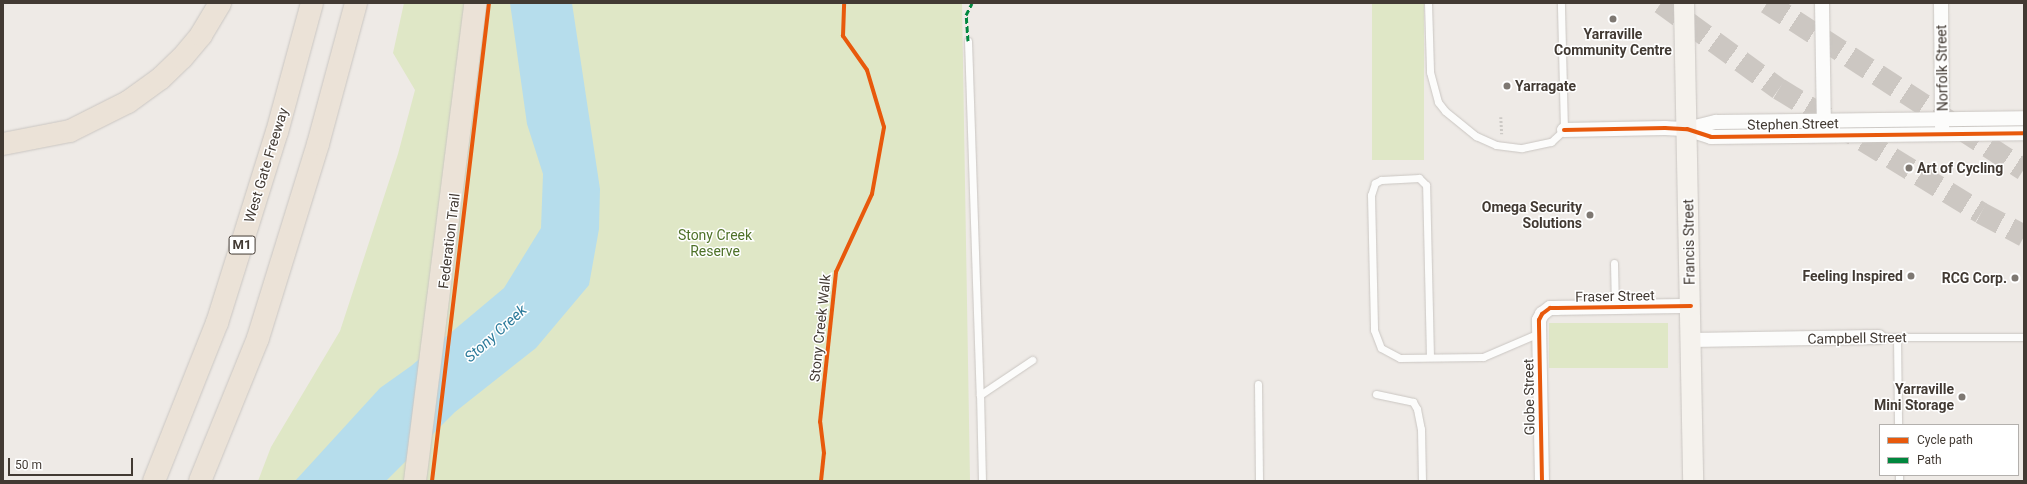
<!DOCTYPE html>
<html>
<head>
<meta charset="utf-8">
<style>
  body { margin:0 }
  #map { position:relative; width:2027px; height:484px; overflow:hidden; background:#eeeae6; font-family:Roboto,sans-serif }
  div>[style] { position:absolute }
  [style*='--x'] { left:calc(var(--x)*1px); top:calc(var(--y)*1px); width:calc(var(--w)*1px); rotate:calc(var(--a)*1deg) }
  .green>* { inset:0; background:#dfe7c6; transform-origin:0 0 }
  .water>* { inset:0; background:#b6ddec }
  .motorway-tunnel>* { height:22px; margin-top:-11px; transform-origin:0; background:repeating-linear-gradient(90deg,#ccc7c2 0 22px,transparent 0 33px) }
  .path>* { height:2.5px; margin-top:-1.25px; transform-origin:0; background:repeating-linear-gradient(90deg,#ccc9c5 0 2px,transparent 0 4px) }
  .roads { filter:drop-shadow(0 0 1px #cac6c2) drop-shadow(0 0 1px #cac6c2) }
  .service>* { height:7px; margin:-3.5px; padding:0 3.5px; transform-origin:3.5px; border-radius:3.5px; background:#fcfcfb }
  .minor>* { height:14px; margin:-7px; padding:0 7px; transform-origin:7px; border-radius:7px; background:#fcfcfb }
  .secondary>* { height:20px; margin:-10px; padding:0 10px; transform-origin:10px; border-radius:10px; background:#f5f2ed }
  .motorway>* { height:22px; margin:-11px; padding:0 11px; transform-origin:11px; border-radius:11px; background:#ebe2d7 }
  .quiet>* { height:3px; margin-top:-1.5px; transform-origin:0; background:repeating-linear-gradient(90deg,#00873e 0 6px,transparent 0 9px) }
  .cycleway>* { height:4px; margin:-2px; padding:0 2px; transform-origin:2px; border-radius:2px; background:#e8590c }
  .dots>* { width:11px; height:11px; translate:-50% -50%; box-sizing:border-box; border:2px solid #fff; border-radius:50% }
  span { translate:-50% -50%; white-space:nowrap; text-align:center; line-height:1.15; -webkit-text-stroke:3px #fff; paint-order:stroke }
  .shield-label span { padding:1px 3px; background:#fff; border:1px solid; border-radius:3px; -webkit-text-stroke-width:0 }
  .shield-label { font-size:13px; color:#423a33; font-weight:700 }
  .poi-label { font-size:14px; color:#423a33; font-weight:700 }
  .left { translate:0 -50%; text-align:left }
  .right { translate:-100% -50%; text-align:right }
  .street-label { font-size:14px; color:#423a33 }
  .park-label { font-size:14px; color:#4e7128 }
  .water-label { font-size:15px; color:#2d7b9b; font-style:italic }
  .frame { position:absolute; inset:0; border:4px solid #423a33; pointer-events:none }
  .legend { position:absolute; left:1879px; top:424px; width:140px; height:52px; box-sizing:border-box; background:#fff; border:1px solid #b3b0ad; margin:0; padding:5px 7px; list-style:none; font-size:12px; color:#423a33 }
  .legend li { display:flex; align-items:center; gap:8px; height:20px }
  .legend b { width:20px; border:1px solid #b3b0ad }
  .scale { position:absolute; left:8px; top:458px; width:125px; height:18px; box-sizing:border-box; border:2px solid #423a33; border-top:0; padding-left:5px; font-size:12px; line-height:14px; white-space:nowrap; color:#423a33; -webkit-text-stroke:3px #fff; paint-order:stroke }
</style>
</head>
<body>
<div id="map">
  <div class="green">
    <div style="clip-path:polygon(404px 3px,962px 3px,970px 481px,258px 481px,271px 447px,340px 331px,398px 154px,415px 90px,393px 53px)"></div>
    <div style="left:1372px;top:3px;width:52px;height:157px"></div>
    <div style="left:1668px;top:323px;width:45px;height:119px;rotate:90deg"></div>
  </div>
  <div class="water">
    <div style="clip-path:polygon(510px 3px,572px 3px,600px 189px,599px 229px,589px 285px,536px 348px,455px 412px,386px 481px,295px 481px,380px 388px,411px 366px,504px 288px,541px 228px,543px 174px,527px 124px)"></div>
  </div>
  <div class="motorway-tunnel">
    <div style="--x:1661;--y:3;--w:146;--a:36.1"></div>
    <div style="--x:1779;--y:89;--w:237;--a:31.5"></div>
    <div style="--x:1981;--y:213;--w:49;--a:28.1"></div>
    <div style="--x:1767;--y:3;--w:306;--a:33"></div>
  </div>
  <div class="path">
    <div style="--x:1501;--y:117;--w:17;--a:87"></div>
  </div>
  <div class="roads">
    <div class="service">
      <div style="--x:1428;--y:3;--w:69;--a:88.3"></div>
      <div style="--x:1430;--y:72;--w:31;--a:75"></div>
      <div style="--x:1438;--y:102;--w:11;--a:52"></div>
      <div style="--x:1445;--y:111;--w:40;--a:39"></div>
      <div style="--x:1476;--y:136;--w:22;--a:24"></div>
      <div style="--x:1496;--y:145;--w:26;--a:7"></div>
      <div style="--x:1522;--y:148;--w:30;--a:-12"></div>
      <div style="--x:1551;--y:142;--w:18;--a:-43"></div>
      <div style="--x:1564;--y:130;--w:127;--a:-91.4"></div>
      <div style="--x:968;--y:41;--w:354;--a:88.1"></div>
      <div style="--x:1614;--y:263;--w:45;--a:88.7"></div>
      <div style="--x:1879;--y:337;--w:145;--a:0"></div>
      <div style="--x:1897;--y:337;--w:88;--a:89.3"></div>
      <div style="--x:1430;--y:357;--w:172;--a:-91.3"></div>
      <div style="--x:1426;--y:185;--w:10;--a:-135"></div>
      <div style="--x:1419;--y:178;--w:38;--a:177"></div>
      <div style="--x:1381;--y:180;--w:7;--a:153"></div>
      <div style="--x:1375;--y:183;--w:13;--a:108"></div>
      <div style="--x:1371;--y:195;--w:135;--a:88.7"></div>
      <div style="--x:1374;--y:330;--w:19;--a:69"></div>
      <div style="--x:1381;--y:348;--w:21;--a:28"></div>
      <div style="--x:1400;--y:358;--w:83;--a:-0.7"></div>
      <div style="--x:1483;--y:357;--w:61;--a:-23.2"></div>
      <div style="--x:1258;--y:384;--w:97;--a:89.4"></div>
      <div style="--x:1376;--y:394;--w:38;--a:12"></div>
      <div style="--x:1413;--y:402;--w:8;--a:60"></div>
      <div style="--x:1417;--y:409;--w:20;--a:79"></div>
      <div style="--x:1421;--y:429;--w:52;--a:88.9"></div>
      <div style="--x:1899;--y:475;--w:6;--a:90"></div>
      <div style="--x:982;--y:481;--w:86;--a:-91.3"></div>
      <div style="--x:980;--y:395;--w:63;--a:-33.9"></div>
    </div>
    <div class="minor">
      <div style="--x:1822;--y:3;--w:128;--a:89.1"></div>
      <div style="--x:1941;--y:3;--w:126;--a:89.5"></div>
      <div style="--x:1687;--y:129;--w:30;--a:-14"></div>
      <div style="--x:1716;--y:122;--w:308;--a:-0.7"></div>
      <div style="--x:1564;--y:130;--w:101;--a:-1.1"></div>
      <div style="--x:1665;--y:128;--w:22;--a:3"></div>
      <div style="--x:1687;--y:129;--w:25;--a:18"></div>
      <div style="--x:1711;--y:137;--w:313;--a:-0.7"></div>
      <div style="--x:1691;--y:340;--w:188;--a:-0.9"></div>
      <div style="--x:1542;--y:481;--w:161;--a:-91.1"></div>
      <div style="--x:1539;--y:320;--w:7;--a:-63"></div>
      <div style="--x:1542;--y:314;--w:10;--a:-37"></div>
      <div style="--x:1550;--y:308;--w:7;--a:0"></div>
      <div style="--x:1557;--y:308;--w:134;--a:-0.9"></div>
    </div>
    <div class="secondary">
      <div style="--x:1684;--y:3;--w:478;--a:88.9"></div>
    </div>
    <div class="motorway">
      <div style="--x:3;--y:144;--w:68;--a:-11"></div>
      <div style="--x:70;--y:131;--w:65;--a:-26.6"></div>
      <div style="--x:128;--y:102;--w:39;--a:-36"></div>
      <div style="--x:160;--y:79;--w:30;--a:-44"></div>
      <div style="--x:182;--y:58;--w:30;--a:-50"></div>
      <div style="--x:201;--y:35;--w:37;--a:-59"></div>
      <div style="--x:154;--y:481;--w:170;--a:-68.3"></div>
      <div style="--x:217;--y:323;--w:200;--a:-72.6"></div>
      <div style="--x:277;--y:132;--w:134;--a:-74.8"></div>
      <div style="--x:200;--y:481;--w:154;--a:-67.9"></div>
      <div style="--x:258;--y:338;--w:203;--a:-72.8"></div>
      <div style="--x:318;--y:144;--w:146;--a:-74.9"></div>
      <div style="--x:415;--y:481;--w:482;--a:-82.8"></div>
    </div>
  </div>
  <div class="quiet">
    <div style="--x:968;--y:41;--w:26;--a:-94"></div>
    <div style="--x:966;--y:15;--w:13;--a:-63"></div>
  </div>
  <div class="cycleway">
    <div style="--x:1564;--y:130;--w:101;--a:-1.1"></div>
    <div style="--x:1665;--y:128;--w:22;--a:3"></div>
    <div style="--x:1687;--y:129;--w:25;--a:18"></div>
    <div style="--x:1711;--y:137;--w:313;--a:-0.7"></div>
    <div style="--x:432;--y:481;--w:481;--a:-83.2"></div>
    <div style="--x:821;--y:481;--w:28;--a:-84"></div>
    <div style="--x:824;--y:453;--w:31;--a:-97"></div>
    <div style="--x:820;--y:422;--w:151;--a:-83.9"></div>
    <div style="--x:836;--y:272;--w:86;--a:-65.2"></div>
    <div style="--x:872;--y:194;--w:68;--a:-79.8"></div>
    <div style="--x:884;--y:127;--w:59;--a:-106.6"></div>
    <div style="--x:867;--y:70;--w:42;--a:-125.2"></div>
    <div style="--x:843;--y:36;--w:33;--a:-88"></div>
    <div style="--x:1542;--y:481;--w:161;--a:-91.1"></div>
    <div style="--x:1539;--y:320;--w:7;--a:-63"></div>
    <div style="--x:1542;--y:314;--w:10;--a:-37"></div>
    <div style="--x:1550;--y:308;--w:7;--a:0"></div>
    <div style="--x:1557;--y:308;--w:134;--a:-0.9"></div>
  </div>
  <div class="dots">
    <div style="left:1613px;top:19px;background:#7e7872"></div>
    <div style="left:1507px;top:86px;background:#7e7872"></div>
    <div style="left:1909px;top:168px;background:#7e7872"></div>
    <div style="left:1590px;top:215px;background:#7e7872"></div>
    <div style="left:1911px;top:276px;background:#7e7872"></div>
    <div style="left:2015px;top:278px;background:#7e7872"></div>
    <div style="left:1962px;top:397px;background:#7e7872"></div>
  </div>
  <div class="shield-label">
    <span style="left:242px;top:245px">M1</span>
  </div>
  <div class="poi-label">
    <span style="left:1613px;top:42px">Yarraville<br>Community Centre</span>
    <span class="left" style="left:1515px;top:86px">Yarragate</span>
    <span class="left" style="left:1917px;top:168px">Art of Cycling</span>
    <span class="right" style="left:1582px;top:215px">Omega Security<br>Solutions</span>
    <span class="right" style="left:1903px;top:276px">Feeling Inspired</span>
    <span class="right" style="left:2007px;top:278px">RCG Corp.</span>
    <span class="right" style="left:1954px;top:397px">Yarraville<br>Mini Storage</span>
  </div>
  <div class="street-label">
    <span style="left:1942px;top:68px;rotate:-91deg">Norfolk Street</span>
    <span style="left:1793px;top:124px;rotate:-1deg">Stephen Street</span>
    <span style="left:266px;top:165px;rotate:-73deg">West Gate Freeway</span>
    <span style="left:449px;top:241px;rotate:-83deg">Federation Trail</span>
    <span style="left:1689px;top:242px;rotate:-91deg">Francis Street</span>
    <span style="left:1615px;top:296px;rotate:-1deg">Fraser Street</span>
    <span style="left:820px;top:328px;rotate:-84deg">Stony Creek Walk</span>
    <span style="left:1857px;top:338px;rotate:-1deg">Campbell Street</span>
    <span style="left:1529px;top:397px;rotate:-91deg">Globe Street</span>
  </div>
  <div class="park-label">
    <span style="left:715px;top:243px">Stony Creek<br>Reserve</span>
  </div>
  <div class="water-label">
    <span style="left:496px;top:334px;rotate:-42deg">Stony Creek</span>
  </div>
  <div class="frame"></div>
  <ul class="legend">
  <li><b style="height:5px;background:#e8590c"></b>Cycle path</li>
  <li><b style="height:5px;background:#00873e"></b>Path</li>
  </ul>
  <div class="scale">50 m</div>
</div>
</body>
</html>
